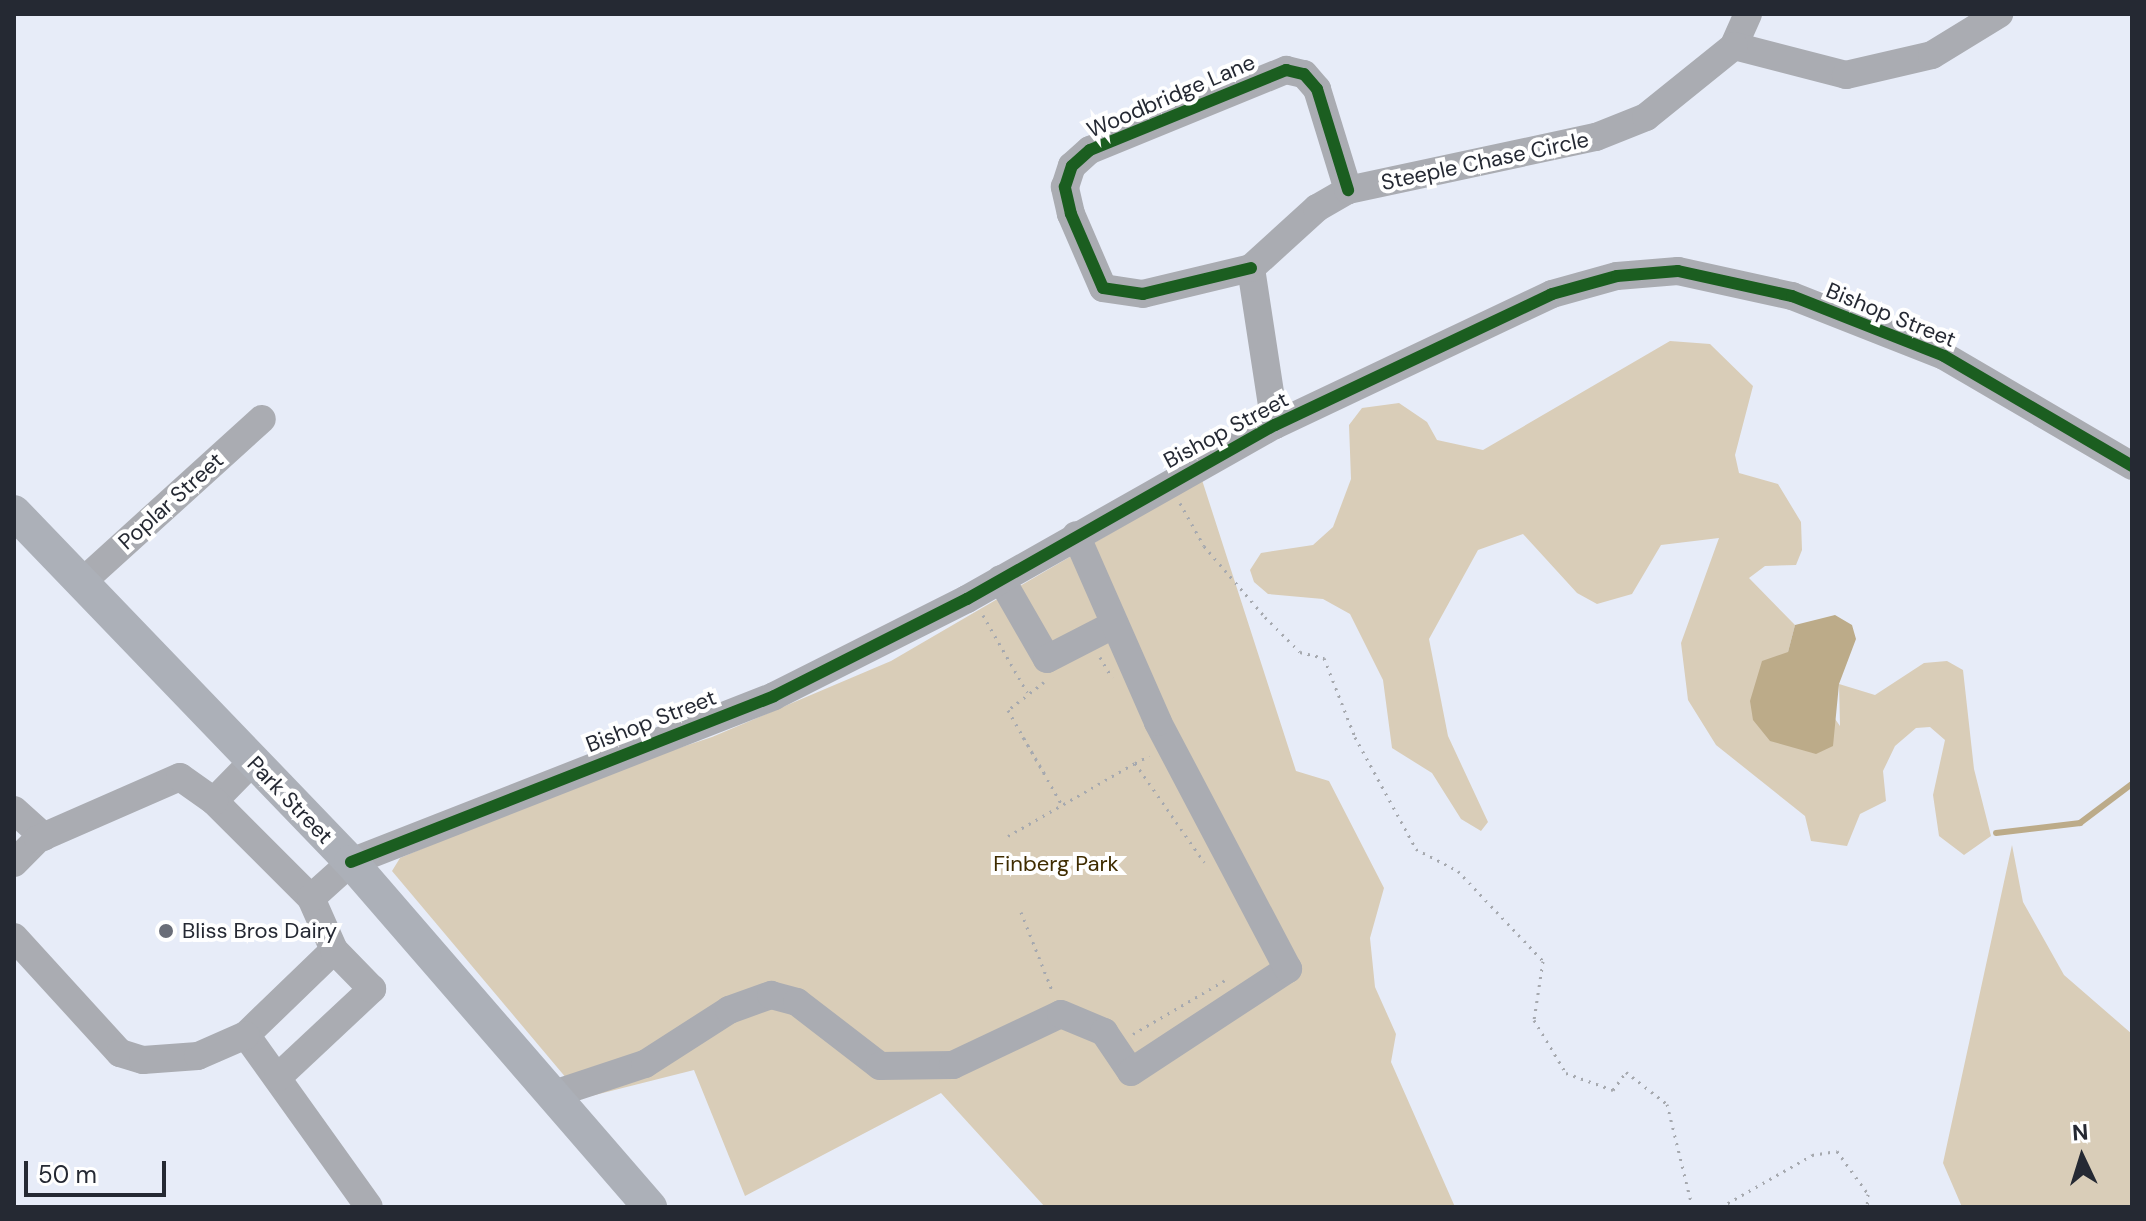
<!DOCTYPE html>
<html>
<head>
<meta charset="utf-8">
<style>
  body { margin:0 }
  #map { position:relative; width:2146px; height:1221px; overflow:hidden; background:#e7ecf8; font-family:"DM Sans",sans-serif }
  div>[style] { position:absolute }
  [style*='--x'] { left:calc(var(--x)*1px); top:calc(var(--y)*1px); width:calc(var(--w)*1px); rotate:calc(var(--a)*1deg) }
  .green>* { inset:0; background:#d9cdb8 }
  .water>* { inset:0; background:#bcab89 }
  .stream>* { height:6px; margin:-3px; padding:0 3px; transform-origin:3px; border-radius:3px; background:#bcab89 }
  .path>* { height:3px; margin-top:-1.5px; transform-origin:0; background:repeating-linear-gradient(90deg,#a6a9af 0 2px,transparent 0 8px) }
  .minor>* { height:28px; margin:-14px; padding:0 14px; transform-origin:14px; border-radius:14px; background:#aaacb2 }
  .major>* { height:34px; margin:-17px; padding:0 17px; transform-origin:17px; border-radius:17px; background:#acb0b8 }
  .cycleway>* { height:12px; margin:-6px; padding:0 6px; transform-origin:6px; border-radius:6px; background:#1b5e20 }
  .dots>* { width:22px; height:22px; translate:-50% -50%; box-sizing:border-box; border:4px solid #fff; border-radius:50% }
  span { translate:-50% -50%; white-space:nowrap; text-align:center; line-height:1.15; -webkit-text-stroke:8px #fff; paint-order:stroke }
  .street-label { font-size:22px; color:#252933 }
  .park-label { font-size:22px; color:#3f2c00 }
  .poi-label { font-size:22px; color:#252933 }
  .left { translate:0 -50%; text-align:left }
  .frame { position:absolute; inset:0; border:16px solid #252933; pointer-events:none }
  .north { position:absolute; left:2042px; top:1117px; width:80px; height:80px; -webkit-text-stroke:6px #fff; paint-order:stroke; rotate:356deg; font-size:22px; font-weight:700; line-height:32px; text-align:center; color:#252933 }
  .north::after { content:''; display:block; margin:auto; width:28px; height:36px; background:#252933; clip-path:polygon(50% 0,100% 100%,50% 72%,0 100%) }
  .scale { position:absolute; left:24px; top:1161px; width:142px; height:36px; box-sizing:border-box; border:4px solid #252933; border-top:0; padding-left:10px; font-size:24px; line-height:28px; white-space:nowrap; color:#252933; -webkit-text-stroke:6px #fff; paint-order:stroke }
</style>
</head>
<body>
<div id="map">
  <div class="green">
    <div style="clip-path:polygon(1670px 341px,1710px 344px,1753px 386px,1735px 455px,1739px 473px,1778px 484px,1801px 522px,1802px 550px,1796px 565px,1765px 566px,1749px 578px,1795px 625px,1788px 652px,1840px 726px,1839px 684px,1875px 695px,1924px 663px,1947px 661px,1963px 670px,1974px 769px,1991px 836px,1964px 855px,1939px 836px,1933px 795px,1945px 740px,1930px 727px,1916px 728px,1895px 746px,1883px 771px,1886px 801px,1860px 814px,1847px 846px,1811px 841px,1805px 816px,1716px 745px,1688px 700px,1681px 643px,1719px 538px,1661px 545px,1632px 594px,1597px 604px,1577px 593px,1523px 534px,1478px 550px,1429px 639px,1448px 736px,1488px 822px,1481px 831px,1461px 819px,1432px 773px,1392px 748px,1383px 680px,1350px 614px,1323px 599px,1268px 594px,1254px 582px,1250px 570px,1261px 553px,1313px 545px,1333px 527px,1351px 479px,1349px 425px,1362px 408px,1399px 403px,1427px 422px,1437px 440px,1483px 450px)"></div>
    <div style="clip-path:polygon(1202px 480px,1296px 771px,1329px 781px,1384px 888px,1370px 938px,1375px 987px,1396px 1034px,1391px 1062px,1455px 1207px,1045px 1207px,941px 1093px,745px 1196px,694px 1070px,583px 1098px,392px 871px,400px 858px,586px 779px,712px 737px,891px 661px)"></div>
    <div style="clip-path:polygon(2012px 845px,2023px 902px,2064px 975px,2132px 1034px,2132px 1207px,1962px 1207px,1943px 1163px)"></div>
  </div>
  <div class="water">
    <div style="clip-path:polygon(1835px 615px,1852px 625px,1856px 639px,1839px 684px,1833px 746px,1816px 754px,1770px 741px,1753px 720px,1750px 701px,1762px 661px,1788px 652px,1795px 625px)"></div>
  </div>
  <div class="stream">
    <div style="--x:1996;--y:833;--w:85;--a:-6.8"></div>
    <div style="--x:2080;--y:823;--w:65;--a:-36.9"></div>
  </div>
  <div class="path">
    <div style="--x:1180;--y:503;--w:49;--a:60.8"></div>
    <div style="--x:1204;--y:546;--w:94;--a:49.3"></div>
    <div style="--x:1265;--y:617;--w:49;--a:45"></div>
    <div style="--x:1300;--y:652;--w:25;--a:14"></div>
    <div style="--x:1324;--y:658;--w:85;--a:68.6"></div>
    <div style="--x:1355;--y:737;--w:128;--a:61.4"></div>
    <div style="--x:1416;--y:849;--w:47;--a:27.6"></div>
    <div style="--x:1458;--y:871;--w:124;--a:46.6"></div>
    <div style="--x:1543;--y:961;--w:60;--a:98.7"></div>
    <div style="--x:1534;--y:1020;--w:62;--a:58.9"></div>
    <div style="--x:1566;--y:1073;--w:50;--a:19.9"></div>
    <div style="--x:1613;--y:1090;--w:22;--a:-54"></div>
    <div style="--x:1626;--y:1072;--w:52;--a:38"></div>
    <div style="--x:1667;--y:1104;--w:105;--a:76.2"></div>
    <div style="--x:1692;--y:1206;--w:7;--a:8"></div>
    <div style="--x:983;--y:615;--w:89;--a:60.3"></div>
    <div style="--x:1100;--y:657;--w:24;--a:60"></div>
    <div style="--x:1044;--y:682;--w:46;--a:142.1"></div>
    <div style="--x:1008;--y:710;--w:109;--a:60.4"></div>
    <div style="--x:1023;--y:737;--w:45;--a:59.5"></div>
    <div style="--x:1135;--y:763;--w:16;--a:-27"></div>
    <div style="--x:1008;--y:836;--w:146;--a:-29.9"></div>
    <div style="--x:1135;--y:763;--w:121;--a:55.1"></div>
    <div style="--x:1021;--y:912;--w:87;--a:68.4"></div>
    <div style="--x:1133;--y:1034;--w:109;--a:-30.3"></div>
    <div style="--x:1721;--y:1207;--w:105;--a:-29.7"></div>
    <div style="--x:1812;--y:1155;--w:25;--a:-9"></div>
    <div style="--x:1837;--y:1151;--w:53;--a:54.2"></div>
    <div style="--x:1868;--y:1194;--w:13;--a:94"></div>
  </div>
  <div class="minor">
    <div style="--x:1748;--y:14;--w:35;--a:114"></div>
    <div style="--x:1734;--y:46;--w:116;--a:14.5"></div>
    <div style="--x:1846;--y:75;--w:88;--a:-13.1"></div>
    <div style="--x:1932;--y:55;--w:79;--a:-31.5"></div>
    <div style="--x:1251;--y:268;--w:111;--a:166.5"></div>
    <div style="--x:1143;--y:294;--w:40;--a:-171.5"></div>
    <div style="--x:1103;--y:288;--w:81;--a:-113.4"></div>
    <div style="--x:1071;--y:214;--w:28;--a:-103"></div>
    <div style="--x:1065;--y:187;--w:22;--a:-72"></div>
    <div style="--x:1072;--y:166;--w:24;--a:-42"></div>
    <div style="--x:1090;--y:150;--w:212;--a:-22.2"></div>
    <div style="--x:1286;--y:70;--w:18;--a:13"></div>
    <div style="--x:1304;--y:74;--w:20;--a:49"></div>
    <div style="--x:1317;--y:89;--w:106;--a:72.9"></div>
    <div style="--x:1275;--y:425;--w:159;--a:-98.7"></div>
    <div style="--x:1251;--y:268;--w:89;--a:-42.3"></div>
    <div style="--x:1317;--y:208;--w:36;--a:-30"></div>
    <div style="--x:1348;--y:190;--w:254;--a:-12.1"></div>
    <div style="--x:1596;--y:137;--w:54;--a:-21.8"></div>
    <div style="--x:1646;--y:117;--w:113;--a:-38.9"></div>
    <div style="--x:1001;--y:579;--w:92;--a:60.1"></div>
    <div style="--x:1047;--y:659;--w:76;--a:-27.2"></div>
    <div style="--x:81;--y:583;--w:244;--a:-42.2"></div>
    <div style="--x:253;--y:761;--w:56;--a:134.3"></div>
    <div style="--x:214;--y:801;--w:137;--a:45"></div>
    <div style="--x:311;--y:898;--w:57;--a:66.1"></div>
    <div style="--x:334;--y:950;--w:122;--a:136"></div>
    <div style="--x:246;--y:1035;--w:211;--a:54.4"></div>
    <div style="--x:14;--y:810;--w:40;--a:42"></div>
    <div style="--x:14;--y:863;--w:34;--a:-45"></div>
    <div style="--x:38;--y:839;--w:155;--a:-23.6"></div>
    <div style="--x:180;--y:777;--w:42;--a:35.2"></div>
    <div style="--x:311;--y:898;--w:54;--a:-42"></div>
    <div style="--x:351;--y:862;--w:454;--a:-21.4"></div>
    <div style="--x:774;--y:696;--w:216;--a:-26.7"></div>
    <div style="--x:967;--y:599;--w:354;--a:-29.5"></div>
    <div style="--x:1275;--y:425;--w:306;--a:-25.3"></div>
    <div style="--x:1552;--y:294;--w:67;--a:-15.5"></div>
    <div style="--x:1617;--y:276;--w:61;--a:-4.7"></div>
    <div style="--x:1678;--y:271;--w:117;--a:12.4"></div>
    <div style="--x:1792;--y:296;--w:163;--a:21.5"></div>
    <div style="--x:1944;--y:356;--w:218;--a:30.3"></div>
    <div style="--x:14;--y:937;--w:157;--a:47.6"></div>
    <div style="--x:120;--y:1053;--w:24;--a:17"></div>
    <div style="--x:143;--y:1060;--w:55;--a:-4.2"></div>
    <div style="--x:198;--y:1056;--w:52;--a:-23.6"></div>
    <div style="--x:278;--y:1077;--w:129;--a:-43.1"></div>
    <div style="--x:372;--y:989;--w:54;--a:-134.3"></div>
    <div style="--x:551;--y:1095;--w:99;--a:-18.3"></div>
    <div style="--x:645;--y:1064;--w:100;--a:-32.7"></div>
    <div style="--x:729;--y:1010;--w:45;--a:-19.7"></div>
    <div style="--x:771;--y:995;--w:27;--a:15"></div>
    <div style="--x:797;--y:1002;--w:105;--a:37.6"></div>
    <div style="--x:880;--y:1066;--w:73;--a:-0.8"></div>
    <div style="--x:953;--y:1065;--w:119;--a:-25.3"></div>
    <div style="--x:1061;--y:1014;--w:47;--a:22.7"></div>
    <div style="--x:1104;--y:1032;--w:48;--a:56"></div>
    <div style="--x:1131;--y:1072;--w:188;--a:-33.3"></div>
    <div style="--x:1288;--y:969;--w:279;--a:-117.8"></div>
    <div style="--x:1158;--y:722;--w:204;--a:-113.7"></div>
  </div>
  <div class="major">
    <div style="--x:14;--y:512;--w:486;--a:46.1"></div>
    <div style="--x:351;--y:862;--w:457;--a:49.1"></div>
  </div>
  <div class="cycleway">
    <div style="--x:1251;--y:268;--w:111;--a:166.5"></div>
    <div style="--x:1143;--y:294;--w:40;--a:-171.5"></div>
    <div style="--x:1103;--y:288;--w:81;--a:-113.4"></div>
    <div style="--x:1071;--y:214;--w:28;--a:-103"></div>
    <div style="--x:1065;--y:187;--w:22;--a:-72"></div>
    <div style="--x:1072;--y:166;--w:24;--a:-42"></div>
    <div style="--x:1090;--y:150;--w:212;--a:-22.2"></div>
    <div style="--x:1286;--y:70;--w:18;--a:13"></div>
    <div style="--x:1304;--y:74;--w:20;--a:49"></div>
    <div style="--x:1317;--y:89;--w:106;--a:72.9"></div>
    <div style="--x:351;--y:862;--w:454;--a:-21.4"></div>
    <div style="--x:774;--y:696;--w:216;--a:-26.7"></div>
    <div style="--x:967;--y:599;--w:354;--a:-29.5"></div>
    <div style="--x:1275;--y:425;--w:306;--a:-25.3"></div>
    <div style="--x:1552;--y:294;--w:67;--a:-15.5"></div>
    <div style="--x:1617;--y:276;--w:61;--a:-4.7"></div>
    <div style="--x:1678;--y:271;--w:117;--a:12.4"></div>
    <div style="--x:1792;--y:296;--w:163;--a:21.5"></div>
    <div style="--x:1944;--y:356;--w:218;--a:30.3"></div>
  </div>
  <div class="dots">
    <div style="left:166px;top:931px;background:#696d78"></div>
  </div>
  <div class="street-label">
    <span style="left:1171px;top:96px;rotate:-23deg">Woodbridge Lane</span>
    <span style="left:1485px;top:161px;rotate:-12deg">Steeple Chase Circle</span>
    <span style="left:1891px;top:315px;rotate:22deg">Bishop Street</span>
    <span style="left:1226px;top:430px;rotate:-28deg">Bishop Street</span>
    <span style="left:171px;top:501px;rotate:-42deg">Poplar Street</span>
    <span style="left:651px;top:721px;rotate:-21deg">Bishop Street</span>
    <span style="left:290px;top:800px;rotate:46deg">Park Street</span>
  </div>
  <div class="park-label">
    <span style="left:1056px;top:864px">Finberg Park</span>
  </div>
  <div class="poi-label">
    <span class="left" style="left:182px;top:931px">Bliss Bros Dairy</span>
  </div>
  <div class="frame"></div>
  <div class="north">N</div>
  <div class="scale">50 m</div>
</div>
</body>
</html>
